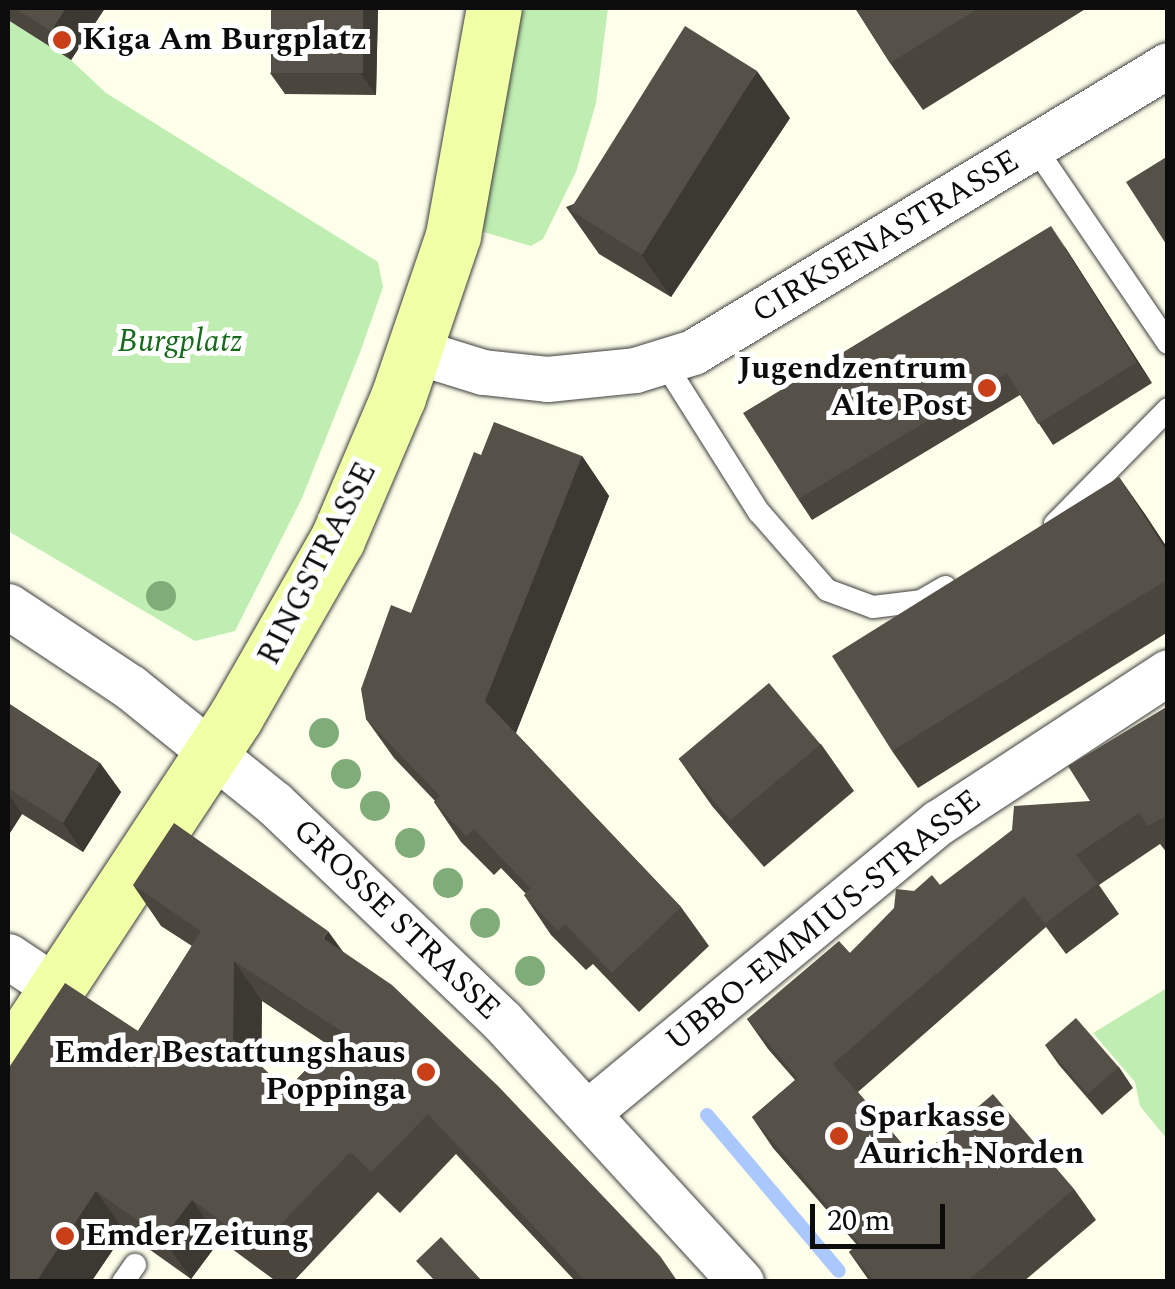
<!DOCTYPE html>
<html>
<head>
<meta charset="utf-8">
<style>
  body { margin:0 }
  #map { position:relative; width:1175px; height:1289px; overflow:hidden; background:#feffeb; font-family:Spectral,serif }
  div>[style] { position:absolute }
  [style*='--x'] { left:calc(var(--x)*1px); top:calc(var(--y)*1px); width:calc(var(--w)*1px); rotate:calc(var(--a)*1deg) }
  .green>* { inset:0; background:#c0edb1 }
  .stream>* { height:14px; margin:-7px; padding:0 7px; transform-origin:7px; border-radius:7px; background:#abc8fc }
  .roads { filter:drop-shadow(0 0 2px #3f3f3f) drop-shadow(0 0 2px #3f3f3f) }
  .lane>* { height:22px; margin:-11px; padding:0 11px; transform-origin:11px; border-radius:11px; background:#fff }
  .street>* { height:45px; margin:-22.5px; padding:0 22.5px; transform-origin:22.5px; border-radius:22.5px; background:#fff }
  .secondary>* { height:55px; margin:-27.5px; padding:0 27.5px; transform-origin:27.5px; border-radius:27.5px; background:#f1ffa6 }
  .trees>* { width:30px; height:30px; margin:-15px; border-radius:50%; background:#7fac79 }
  .wall>* { inset:0; background:#4a463e }
  .shaded-wall>* { inset:0; background:#3c3932 }
  .building>* { inset:0; background:#565148; transform-origin:0 0 }
  .dots>* { width:28px; height:28px; translate:-50% -50%; box-sizing:border-box; border:5px solid #fff; border-radius:50% }
  span { translate:-50% -50%; white-space:nowrap; text-align:center; line-height:1.15; -webkit-text-stroke:10px #fff; paint-order:stroke }
  .poi-label { font-size:32px; color:#0c0c0c; font-weight:700 }
  .left { translate:0 -50%; text-align:left }
  .right { translate:-100% -50%; text-align:right }
  .street-label { font-size:32px; color:#0c0c0c }
  .park-label { font-size:32px; color:#17691c; font-style:italic }
  .frame { position:absolute; inset:0; border:10px solid #0c0c0c; pointer-events:none }
  .scale { position:absolute; left:810px; top:1204px; width:135px; height:45px; box-sizing:border-box; border:5px solid #0c0c0c; border-top:0; padding-left:12px; font-size:30px; line-height:35px; white-space:nowrap; color:#0c0c0c; -webkit-text-stroke:8px #fff; paint-order:stroke }
</style>
</head>
<body>
<div id="map">
  <div class="green">
    <div style="clip-path:polygon(529px 8px,608px 8px,596px 103px,576px 172px,543px 239px,531px 246px,480px 231px,515px 15px)"></div>
    <div style="clip-path:polygon(8px 20px,71px 60px,106px 93px,378px 262px,383px 287px,361px 350px,302px 498px,235px 631px,195px 641px,8px 531px)"></div>
    <div style="clip-path:polygon(1167px 988px,1167px 1139px,1140px 1106px,1135px 1082px,1093px 1033px)"></div>
  </div>
  <div class="stream">
    <div style="--x:707;--y:1115;--w:204;--a:49.8"></div>
  </div>
  <div class="roads">
    <div class="lane">
      <div style="--x:1034;--y:146;--w:238;--a:55.8"></div>
      <div style="--x:664;--y:362;--w:178;--a:57.7"></div>
      <div style="--x:759;--y:512;--w:103;--a:48.9"></div>
      <div style="--x:827;--y:590;--w:49;--a:20.3"></div>
      <div style="--x:873;--y:607;--w:48;--a:-7.1"></div>
      <div style="--x:921;--y:601;--w:28;--a:-30"></div>
      <div style="--x:1055;--y:524;--w:161;--a:-45.5"></div>
      <div style="--x:123;--y:1282;--w:21;--a:-55"></div>
    </div>
    <div class="street">
      <div style="--x:415;--y:351;--w:71;--a:17.2"></div>
      <div style="--x:483;--y:372;--w:64;--a:6.2"></div>
      <div style="--x:547;--y:379;--w:88;--a:-5.8"></div>
      <div style="--x:635;--y:370;--w:61;--a:-17.2"></div>
      <div style="--x:693;--y:352;--w:555;--a:-31.14"></div>
      <div style="--x:8;--y:606;--w:146;--a:33.6"></div>
      <div style="--x:130;--y:687;--w:185;--a:38.9"></div>
      <div style="--x:274;--y:803;--w:315;--a:43.7"></div>
      <div style="--x:502;--y:1021;--w:354;--a:47.5"></div>
      <div style="--x:8;--y:956;--w:58;--a:33.7"></div>
      <div style="--x:588;--y:1112;--w:455;--a:-39.6"></div>
      <div style="--x:939;--y:822;--w:274;--a:-33.2"></div>
    </div>
    <div class="secondary">
      <div style="--x:8;--y:1062;--w:414;--a:-56.6"></div>
      <div style="--x:236;--y:716;--w:203;--a:-60.2"></div>
      <div style="--x:337;--y:540;--w:155;--a:-66.9"></div>
      <div style="--x:398;--y:397;--w:171;--a:-71.2"></div>
      <div style="--x:453;--y:235;--w:231;--a:-79.8"></div>
    </div>
  </div>
  <div class="trees">
    <div style="left:161px;top:596px"></div>
    <div style="left:324px;top:733px"></div>
    <div style="left:346px;top:774px"></div>
    <div style="left:375px;top:806px"></div>
    <div style="left:410px;top:843px"></div>
    <div style="left:448px;top:883px"></div>
    <div style="left:485px;top:923px"></div>
    <div style="left:530px;top:971px"></div>
  </div>
  <div class="wall">
    <div style="clip-path:polygon(8px 8px,105px 8px,71px 60px,8px 20px)"></div>
    <div style="clip-path:polygon(378px 8px,376px 95px,285px 94px,270px 73px)"></div>
    <div style="clip-path:polygon(855px 8px,1087px 8px,923px 110px,890px 63px)"></div>
    <div style="clip-path:polygon(790px 118px,671px 297px,599px 254px,566px 207px)"></div>
    <div style="clip-path:polygon(1065px 247px,1152px 383px,1053px 445px,1020px 395px,812px 520px,798px 499px)"></div>
    <div style="clip-path:polygon(481px 455px,582px 456px,609px 496px,516px 733px,681px 907px,709px 946px,639px 1012px,593px 964px,586px 970px,551px 935px,524px 895px,526px 894px,501px 868px,494px 875px,461px 842px,434px 802px,435px 801px,394px 758px,366px 719px)"></div>
    <div style="clip-path:polygon(1119px 477px,1168px 549px,1168px 632px,918px 788px,892px 751px)"></div>
    <div style="clip-path:polygon(8px 703px,100px 763px,121px 792px,83px 852px,22px 814px,8px 836px)"></div>
    <div style="clip-path:polygon(1168px 706px,1168px 854px,1160px 844px,1099px 885px,1119px 914px,1066px 954px,1046px 927px,858px 1092px,916px 1160px,1074px 1189px,1096px 1220px,1023px 1282px,870px 1282px,849px 1252px,857px 1245px,773px 1148px,752px 1117px,795px 1080px,768px 1049px,747px 1019px,850px 953px,914px 891px,940px 885px,1090px 801px)"></div>
    <div style="clip-path:polygon(821px 744px,854px 791px,764px 867px,712px 806px,679px 759px)"></div>
    <div style="clip-path:polygon(evenodd,133px 885px,343px 952px,678px 1282px,576px 1282px,456px 1154px,400px 1213px,378px 1192px,293px 1282px,277px 1282px,220px 1240px,191px 1279px,125px 1232px,91px 1282px,8px 1282px,138px 1031px,192px 946px,161px 926px,133px 885px,262px 1001px,330px 1046px,286px 1090px,261px 1066px,262px 1001px)"></div>
    <div style="clip-path:polygon(1045px 1045px,1119px 1067px,1133px 1088px,1102px 1115px,1059px 1065px)"></div>
  </div>
  <div class="shaded-wall">
    <div style="clip-path:polygon(66px 8px,105px 8px,71px 60px,51px 31px)"></div>
    <div style="clip-path:polygon(363px 8px,378px 8px,376px 95px,361px 74px)"></div>
    <div style="clip-path:polygon(757px 71px,790px 118px,671px 297px,638px 250px)"></div>
    <div style="clip-path:polygon(1051px 226px,1065px 247px,1152px 383px,1137px 362px)"></div>
    <div style="clip-path:polygon(582px 456px,609px 496px,513px 740px,485px 701px)"></div>
    <div style="clip-path:polygon(1119px 477px,1145px 514px,1168px 549px,1168px 553px)"></div>
    <div style="clip-path:polygon(100px 763px,121px 792px,83px 852px,63px 823px)"></div>
    <div style="clip-path:polygon(8px 793px,22px 814px,8px 836px)"></div>
    <div style="clip-path:polygon(328px 931px,357px 971px,323px 938px)"></div>
    <div style="clip-path:polygon(234px 961px,262px 1001px,261px 1079px,233px 1039px)"></div>
    <div style="clip-path:polygon(96px 1191px,125px 1232px,91px 1282px,36px 1282px)"></div>
    <div style="clip-path:polygon(192px 1200px,220px 1240px,191px 1279px,163px 1238px)"></div>
  </div>
  <div class="building">
    <div style="clip-path:polygon(14px 8px,66px 8px,51px 31px)"></div>
    <div style="left:271px;top:8px;width:92px;height:65px"></div>
    <div style="clip-path:polygon(855px 8px,979px 8px,890px 63px)"></div>
    <div style="left:685px;top:26px;width:85px;height:217px;rotate:32deg"></div>
    <div style="clip-path:polygon(1168px 156px,1168px 247px,1126px 182px)"></div>
    <div style="clip-path:polygon(1051px 226px,1137px 362px,1038px 424px,1007px 373px,798px 499px,743px 413px)"></div>
    <div style="clip-path:polygon(494px 422px,582px 456px,485px 701px,681px 907px,612px 973px,565px 924px,558px 931px,524px 895px,531px 889px,474px 829px,466px 836px,434px 802px,440px 796px,366px 719px,361px 689px,391px 605px,411px 613px,474px 452px,481px 455px)"></div>
    <div style="clip-path:polygon(1119px 477px,1168px 553px,1168px 579px,892px 751px,832px 656px)"></div>
    <div style="left:769px;top:683px;width:80px;height:118px;rotate:50deg"></div>
    <div style="clip-path:polygon(8px 703px,100px 763px,63px 823px,8px 788px)"></div>
    <div style="clip-path:polygon(1168px 706px,1168px 815px,1148px 826px,1139px 813px,1076px 855px,1098px 883px,1045px 924px,1024px 897px,833px 1064px,916px 1160px,993px 1094px,1074px 1189px,966px 1282px,875px 1282px,849px 1252px,859px 1243px,752px 1117px,798px 1078px,747px 1019px,839px 941px,850px 953px,894px 908px,896px 889px,914px 891px,932px 875px,940px 885px,1012px 830px,1014px 806px,1090px 801px,1068px 766px)"></div>
    <div style="clip-path:polygon(evenodd,174px 823px,328px 931px,323px 938px,392px 985px,498px 1086px,660px 1256px,678px 1282px,586px 1282px,428px 1114px,371px 1172px,350px 1152px,258px 1248px,192px 1200px,163px 1238px,96px 1191px,36px 1282px,8px 1282px,8px 1069px,65px 983px,138px 1031px,201px 931px,133px 885px,174px 823px,234px 961px,343px 1032px,286px 1090px,233px 1039px,234px 961px)"></div>
    <div style="left:1076px;top:1018px;width:65px;height:41px;rotate:49deg"></div>
    <div style="clip-path:polygon(441px 1237px,483px 1282px,436px 1282px,416px 1261px)"></div>
  </div>
  <div class="dots">
    <div style="left:62px;top:40px;background:#c93f18"></div>
    <div style="left:987px;top:388px;background:#c93f18"></div>
    <div style="left:426px;top:1072px;background:#c93f18"></div>
    <div style="left:839px;top:1136px;background:#c93f18"></div>
    <div style="left:65px;top:1236px;background:#c93f18"></div>
  </div>
  <div class="poi-label">
    <span class="left" style="left:82px;top:40px">Kiga Am Burgplatz</span>
    <span class="right" style="left:967px;top:388px">Jugendzentrum<br>Alte Post</span>
    <span class="right" style="left:406px;top:1072px">Emder Bestattungshaus<br>Poppinga</span>
    <span class="left" style="left:859px;top:1136px">Sparkasse<br>Aurich-Norden</span>
    <span class="left" style="left:85px;top:1236px">Emder Zeitung</span>
  </div>
  <div class="street-label">
    <span style="left:886px;top:237px;rotate:-31deg">CIRKSENASTRASSE</span>
    <span style="left:318px;top:564px;rotate:-63deg">RINGSTRASSE</span>
    <span style="left:396px;top:920px;rotate:44deg">GROSSE STRASSE</span>
    <span style="left:824px;top:921px;rotate:-39deg">UBBO-EMMIUS-STRASSE</span>
  </div>
  <div class="park-label">
    <span style="left:180px;top:342px">Burgplatz</span>
  </div>
  <div class="frame"></div>
  <div class="scale">20 m</div>
</div>
</body>
</html>
